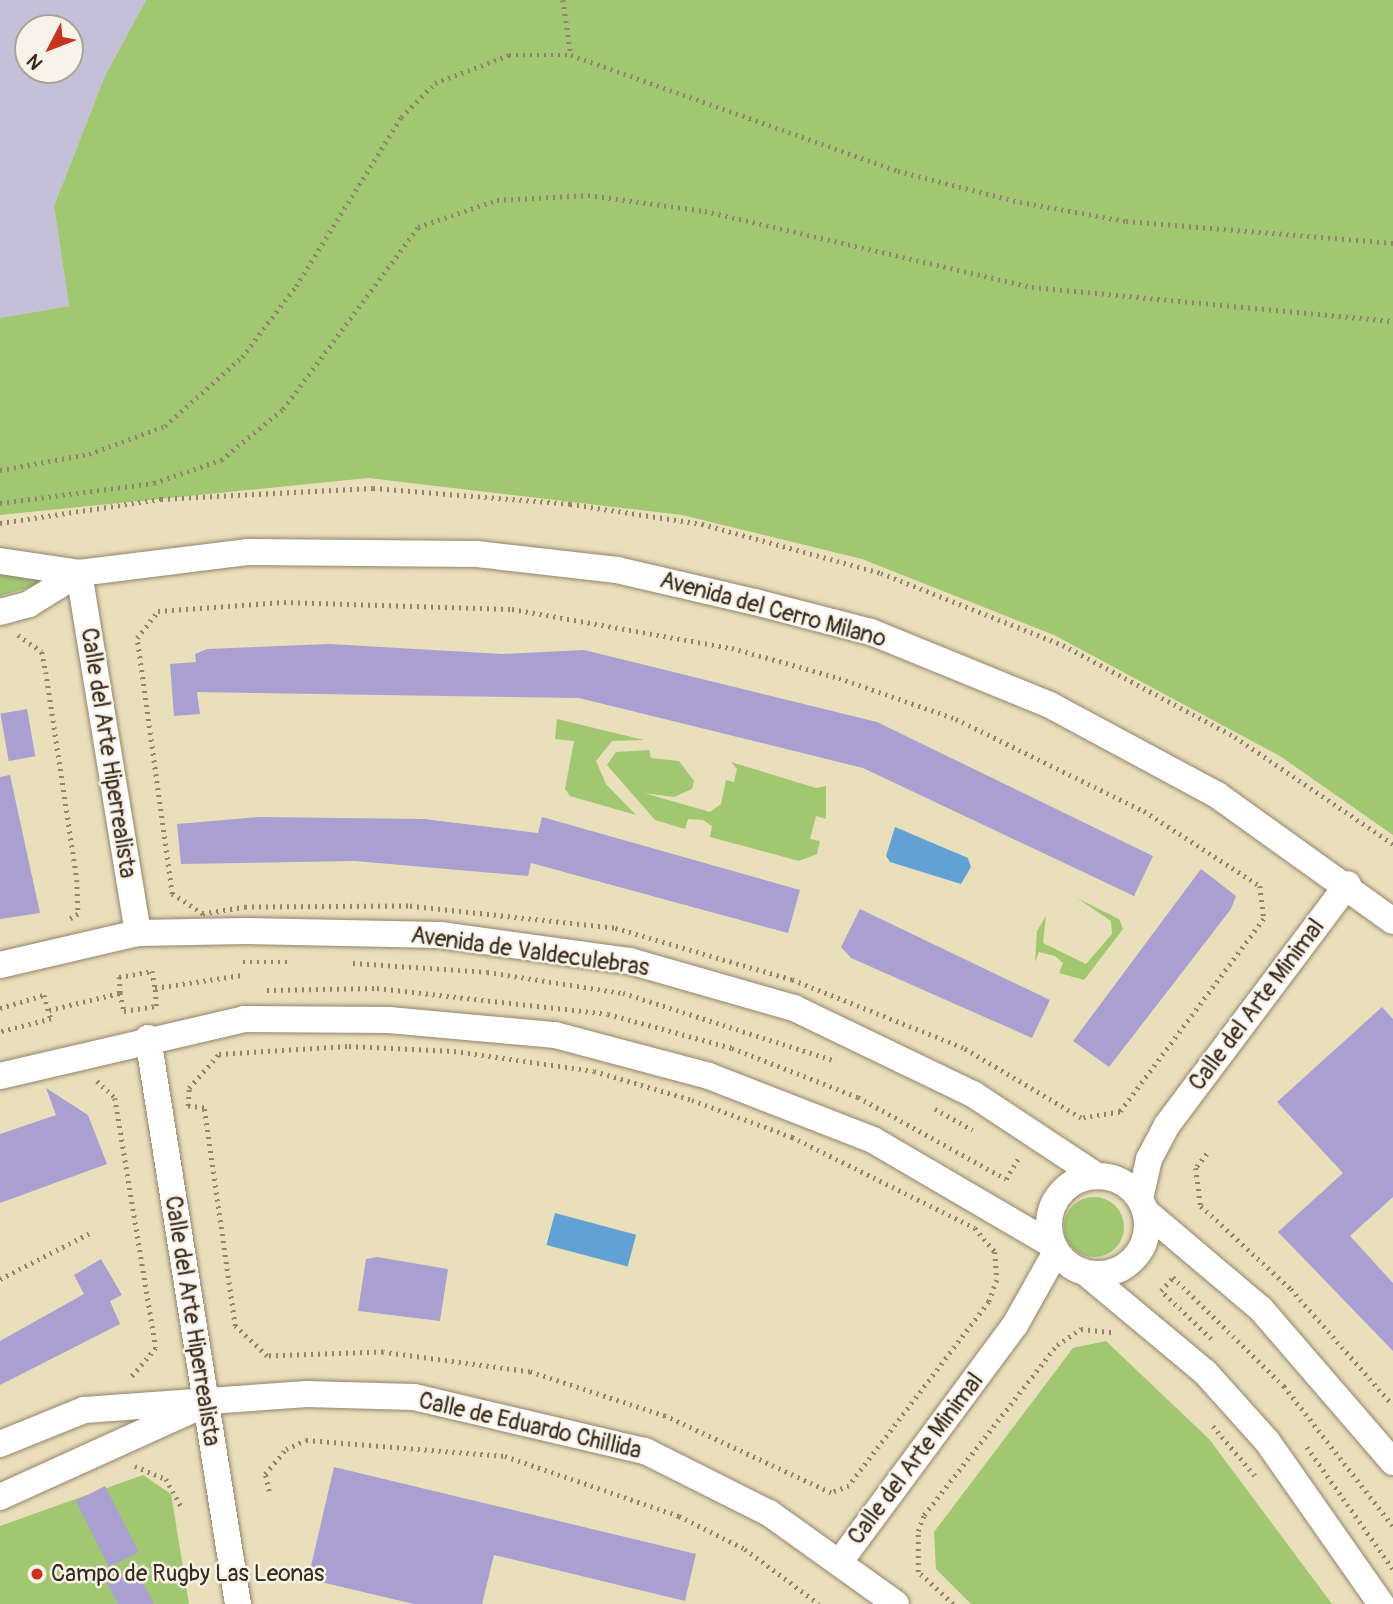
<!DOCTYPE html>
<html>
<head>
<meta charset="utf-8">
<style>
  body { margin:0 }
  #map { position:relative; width:1393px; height:1604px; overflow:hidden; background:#eadfbb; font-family:Pangolin,sans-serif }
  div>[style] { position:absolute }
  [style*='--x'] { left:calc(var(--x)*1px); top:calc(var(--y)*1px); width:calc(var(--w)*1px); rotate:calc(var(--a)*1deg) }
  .industrial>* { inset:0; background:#c5c0da }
  .green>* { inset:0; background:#a1c771 }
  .round { border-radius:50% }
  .water>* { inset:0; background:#62a1d4; transform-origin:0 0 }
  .building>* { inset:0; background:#a9a0d1; transform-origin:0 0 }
  .path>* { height:4.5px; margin-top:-2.25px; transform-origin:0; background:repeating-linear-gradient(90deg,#92846c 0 2px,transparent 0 7px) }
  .roads { filter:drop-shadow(0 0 2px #92846c) drop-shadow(0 0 2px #92846c) }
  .street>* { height:26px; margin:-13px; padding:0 13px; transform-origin:13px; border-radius:13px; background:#fff }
  .street>.ring { margin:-13px; padding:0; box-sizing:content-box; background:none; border:26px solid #fff; border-radius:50% }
  .dots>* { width:19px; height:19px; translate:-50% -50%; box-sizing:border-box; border:4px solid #f7f3e8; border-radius:50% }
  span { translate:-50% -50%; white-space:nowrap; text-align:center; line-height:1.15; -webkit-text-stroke:5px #f7f3e8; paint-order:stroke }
  .street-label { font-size:23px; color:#3b2a1e }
  .poi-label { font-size:23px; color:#3b2a1e }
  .left { translate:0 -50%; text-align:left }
  .north { position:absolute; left:14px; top:14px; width:70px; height:70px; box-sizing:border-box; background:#f7f3e8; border:2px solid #aca397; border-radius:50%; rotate:228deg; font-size:19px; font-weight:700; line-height:28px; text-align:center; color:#3b2a1e }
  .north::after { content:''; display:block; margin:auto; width:24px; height:32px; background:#c8321e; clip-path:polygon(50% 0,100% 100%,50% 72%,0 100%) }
</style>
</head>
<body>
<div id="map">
  <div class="industrial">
    <div style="clip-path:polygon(evenodd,0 0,146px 0,105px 76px,54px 206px,69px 306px,0 318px,0 0,28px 28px,70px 28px,70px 70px,28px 70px,28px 28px)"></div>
  </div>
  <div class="green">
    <div style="clip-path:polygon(146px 0,1393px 0,1393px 835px,1280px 756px,1054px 635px,862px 559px,682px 515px,368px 478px,0 515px,0 318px,69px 306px,54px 206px,105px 76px)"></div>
    <div style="clip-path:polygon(46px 572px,51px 581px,0 596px,0 574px)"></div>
    <div style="clip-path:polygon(557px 719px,644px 740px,612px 741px,596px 761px,606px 784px,636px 815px,570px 796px,565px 789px,574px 741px,555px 739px)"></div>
    <div style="clip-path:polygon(649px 750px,651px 758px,679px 761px,694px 781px,692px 789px,674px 797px,644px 793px,710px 812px,721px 804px,726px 780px,734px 782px,737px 769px,731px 762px,816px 788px,826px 786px,826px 819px,816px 816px,810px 839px,820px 841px,817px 854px,799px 861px,710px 837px,712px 826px,703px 820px,688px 819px,685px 829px,655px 820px,607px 765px,616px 752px)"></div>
    <div style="clip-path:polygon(1077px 898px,1119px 919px,1123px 929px,1084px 980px,1059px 973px,1063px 963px,1055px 956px,1039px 952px,1035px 962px,1037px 931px,1046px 916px,1043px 943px,1086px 964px,1112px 934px,1111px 921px)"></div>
    <div class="round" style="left:1064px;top:1197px;width:60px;height:60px"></div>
    <div style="clip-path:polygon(1106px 1341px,1209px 1439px,1332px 1604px,971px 1604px,936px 1569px,934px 1532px,1073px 1348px)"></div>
    <div style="clip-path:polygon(143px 1475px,171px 1494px,189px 1604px,0 1604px,0 1526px)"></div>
  </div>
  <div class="water">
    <div style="clip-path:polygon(895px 827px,968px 858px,971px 867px,961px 884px,890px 862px,886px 856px)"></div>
    <div style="left:555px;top:1213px;width:84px;height:33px;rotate:15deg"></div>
  </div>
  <div class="building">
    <div style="clip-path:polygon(330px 644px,502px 654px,584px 650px,877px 722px,1153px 856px,1134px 896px,863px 768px,579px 698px,197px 692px,200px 714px,174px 716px,170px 664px,196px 662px,195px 654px,207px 649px)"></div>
    <div style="left:27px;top:709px;width:48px;height:27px;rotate:80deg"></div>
    <div style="clip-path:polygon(10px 775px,40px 913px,0 919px,0 777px)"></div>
    <div style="clip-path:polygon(259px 817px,424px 819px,538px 833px,542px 817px,800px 890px,788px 933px,531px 863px,528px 876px,355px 861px,181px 864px,177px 824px)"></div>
    <div style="clip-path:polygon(1201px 869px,1236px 896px,1231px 909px,1109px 1067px,1073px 1041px)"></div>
    <div style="clip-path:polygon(860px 909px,1050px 1000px,1032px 1038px,851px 958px,841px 947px)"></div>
    <div style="clip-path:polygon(1382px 1007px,1393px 1019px,1393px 1197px,1350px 1236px,1393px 1283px,1393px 1351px,1278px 1232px,1343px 1173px,1277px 1102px)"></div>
    <div style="clip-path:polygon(46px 1088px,88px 1115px,107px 1164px,0 1203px,0 1134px,56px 1115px)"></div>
    <div style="clip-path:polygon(377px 1257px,448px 1269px,440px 1321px,358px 1311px,366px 1259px)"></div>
    <div style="clip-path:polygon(101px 1259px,122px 1295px,110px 1301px,120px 1324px,0 1385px,0 1341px,84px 1294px,74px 1275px)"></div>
    <div style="clip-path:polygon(334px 1467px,696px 1554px,685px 1601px,494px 1555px,482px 1604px,414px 1604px,308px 1579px)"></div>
    <div style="left:105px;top:1486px;width:74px;height:33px;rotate:63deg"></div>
    <div style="clip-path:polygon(135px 1568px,154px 1604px,118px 1604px,107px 1583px)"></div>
  </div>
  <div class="path">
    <div style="--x:563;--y:0;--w:56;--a:81.7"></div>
    <div style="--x:0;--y:470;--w:90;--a:-10.2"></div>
    <div style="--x:89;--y:454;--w:81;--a:-20.2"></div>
    <div style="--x:165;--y:426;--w:103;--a:-41.9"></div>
    <div style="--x:242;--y:357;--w:89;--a:-52.7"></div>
    <div style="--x:296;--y:286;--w:199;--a:-58.1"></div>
    <div style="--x:401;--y:117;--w:48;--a:-45"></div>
    <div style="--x:435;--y:83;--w:79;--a:-20.7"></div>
    <div style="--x:509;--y:55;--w:62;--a:0"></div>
    <div style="--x:571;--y:55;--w:347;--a:19.5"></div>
    <div style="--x:898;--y:171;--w:126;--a:14.3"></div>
    <div style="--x:1020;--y:202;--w:108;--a:10.2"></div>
    <div style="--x:1126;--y:221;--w:268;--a:4.7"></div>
    <div style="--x:0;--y:503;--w:155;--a:-7.4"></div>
    <div style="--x:154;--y:483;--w:71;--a:-18.9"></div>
    <div style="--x:221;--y:460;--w:80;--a:-39.4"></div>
    <div style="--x:283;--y:409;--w:227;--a:-53.4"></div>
    <div style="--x:418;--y:227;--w:83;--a:-18.9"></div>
    <div style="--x:497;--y:200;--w:91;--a:-3.1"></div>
    <div style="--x:588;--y:195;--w:118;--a:7.8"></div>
    <div style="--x:705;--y:211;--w:336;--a:13.1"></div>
    <div style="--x:1032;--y:287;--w:363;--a:5.4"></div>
    <div style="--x:0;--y:523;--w:163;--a:-8.5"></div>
    <div style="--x:161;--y:499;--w:212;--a:-3"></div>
    <div style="--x:373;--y:488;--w:198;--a:4.6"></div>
    <div style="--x:570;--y:504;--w:134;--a:8.6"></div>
    <div style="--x:702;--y:524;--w:186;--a:15.3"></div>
    <div style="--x:881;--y:573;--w:196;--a:21.6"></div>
    <div style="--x:1063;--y:645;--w:195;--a:28.1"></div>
    <div style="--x:1235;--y:737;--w:191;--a:34.1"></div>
    <div style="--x:284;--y:602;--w:228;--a:1.8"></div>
    <div style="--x:512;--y:609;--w:223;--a:10.1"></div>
    <div style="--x:732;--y:648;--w:111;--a:15.7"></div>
    <div style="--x:839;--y:678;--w:124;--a:19.3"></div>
    <div style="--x:956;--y:719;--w:209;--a:26.1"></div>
    <div style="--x:1144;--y:811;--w:138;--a:32.9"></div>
    <div style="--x:1260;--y:886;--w:33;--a:83"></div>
    <div style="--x:1264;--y:919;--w:241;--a:126.7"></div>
    <div style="--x:1120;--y:1112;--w:39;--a:171"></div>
    <div style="--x:1081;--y:1118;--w:137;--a:-149.3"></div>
    <div style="--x:963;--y:1048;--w:184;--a:-158.3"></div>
    <div style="--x:792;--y:980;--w:185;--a:-163.7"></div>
    <div style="--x:614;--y:928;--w:207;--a:-173.9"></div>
    <div style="--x:408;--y:906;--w:162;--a:179.6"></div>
    <div style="--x:246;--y:907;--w:44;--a:170.8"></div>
    <div style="--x:203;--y:914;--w:37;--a:-147"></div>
    <div style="--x:172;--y:894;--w:258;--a:-97.8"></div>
    <div style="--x:137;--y:638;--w:34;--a:-52"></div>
    <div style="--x:158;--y:611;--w:126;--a:-4.1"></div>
    <div style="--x:18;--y:635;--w:29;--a:35"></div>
    <div style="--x:42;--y:652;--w:20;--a:79"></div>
    <div style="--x:46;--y:672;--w:210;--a:81.5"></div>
    <div style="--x:77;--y:880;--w:34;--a:88"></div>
    <div style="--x:78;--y:914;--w:9;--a:148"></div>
    <div style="--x:243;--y:962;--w:49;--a:0"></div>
    <div style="--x:353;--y:963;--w:134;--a:3.8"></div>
    <div style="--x:487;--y:972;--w:138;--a:8.8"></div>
    <div style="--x:623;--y:993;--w:224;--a:17.7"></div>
    <div style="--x:267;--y:990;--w:110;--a:-1"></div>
    <div style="--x:377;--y:988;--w:232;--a:6.4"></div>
    <div style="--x:608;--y:1014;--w:129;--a:15.3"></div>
    <div style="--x:732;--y:1048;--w:135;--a:21.3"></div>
    <div style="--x:858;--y:1097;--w:169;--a:29"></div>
    <div style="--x:1006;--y:1179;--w:27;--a:-59"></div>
    <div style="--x:120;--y:993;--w:16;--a:-94"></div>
    <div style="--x:119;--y:977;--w:34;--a:-10"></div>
    <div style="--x:152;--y:971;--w:16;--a:79"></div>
    <div style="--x:0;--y:1008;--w:46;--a:-16.5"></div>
    <div style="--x:44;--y:995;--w:25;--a:74"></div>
    <div style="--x:51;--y:1019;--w:53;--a:165.7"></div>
    <div style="--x:49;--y:1010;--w:73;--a:-13.5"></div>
    <div style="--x:120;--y:993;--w:18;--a:77"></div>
    <div style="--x:124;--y:1011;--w:32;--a:-9"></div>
    <div style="--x:156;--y:1006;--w:18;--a:-93"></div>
    <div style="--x:155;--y:988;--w:88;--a:-8.5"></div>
    <div style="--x:349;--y:1046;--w:105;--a:2.7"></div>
    <div style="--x:454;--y:1051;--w:141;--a:8.1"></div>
    <div style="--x:594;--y:1071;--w:102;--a:16.5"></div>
    <div style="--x:692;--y:1100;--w:107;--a:20.3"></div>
    <div style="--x:792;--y:1137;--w:204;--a:26.4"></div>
    <div style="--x:975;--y:1228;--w:31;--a:50"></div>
    <div style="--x:995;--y:1252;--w:28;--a:86"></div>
    <div style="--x:997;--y:1280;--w:23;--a:110"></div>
    <div style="--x:989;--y:1302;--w:231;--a:127.3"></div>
    <div style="--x:849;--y:1486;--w:19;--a:159"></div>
    <div style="--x:831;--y:1493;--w:183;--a:-155.1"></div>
    <div style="--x:665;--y:1416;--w:142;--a:-161.9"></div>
    <div style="--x:530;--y:1372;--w:148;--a:-172.3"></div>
    <div style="--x:383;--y:1352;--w:116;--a:178"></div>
    <div style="--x:267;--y:1356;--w:44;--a:-136.8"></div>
    <div style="--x:235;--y:1326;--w:220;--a:-98.1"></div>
    <div style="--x:204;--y:1108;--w:16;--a:-173"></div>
    <div style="--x:188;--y:1106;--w:18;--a:-87"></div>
    <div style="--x:189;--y:1088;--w:45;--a:-48.6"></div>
    <div style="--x:219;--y:1054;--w:130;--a:-3.5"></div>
    <div style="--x:97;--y:1081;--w:25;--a:43"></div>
    <div style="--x:115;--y:1098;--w:253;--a:80.7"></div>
    <div style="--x:156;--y:1348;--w:40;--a:130"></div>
    <div style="--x:935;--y:1109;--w:43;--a:28.9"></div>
    <div style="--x:1207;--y:1154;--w:18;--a:128"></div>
    <div style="--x:1196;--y:1168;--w:38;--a:83"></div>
    <div style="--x:1201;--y:1206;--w:122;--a:42.7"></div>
    <div style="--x:1291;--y:1289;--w:154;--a:48.7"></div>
    <div style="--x:0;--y:1279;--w:101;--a:-27.1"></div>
    <div style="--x:1211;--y:1339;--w:69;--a:-136.2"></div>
    <div style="--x:1161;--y:1291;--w:18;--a:-49"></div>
    <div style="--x:1173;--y:1277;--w:156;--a:44.5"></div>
    <div style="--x:1284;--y:1386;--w:177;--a:52.1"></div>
    <div style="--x:1213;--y:1426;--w:68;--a:49.8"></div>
    <div style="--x:1307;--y:1447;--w:149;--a:54.8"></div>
    <div style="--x:135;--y:1466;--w:34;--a:23"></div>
    <div style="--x:166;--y:1479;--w:33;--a:61"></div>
    <div style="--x:269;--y:1491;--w:17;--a:-103"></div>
    <div style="--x:265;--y:1474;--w:33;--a:-50"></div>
    <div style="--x:286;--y:1449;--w:22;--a:-24"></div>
    <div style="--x:306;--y:1440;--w:200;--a:4.6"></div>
    <div style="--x:505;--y:1456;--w:184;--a:19"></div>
    <div style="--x:679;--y:1516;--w:74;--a:26.6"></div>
    <div style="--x:745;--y:1549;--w:92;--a:36.6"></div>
    <div style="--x:953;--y:1604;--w:47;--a:-137.6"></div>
    <div style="--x:918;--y:1572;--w:41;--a:-90"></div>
    <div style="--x:918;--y:1531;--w:17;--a:-69"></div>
    <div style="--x:924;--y:1515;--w:216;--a:-52"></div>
    <div style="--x:1057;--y:1345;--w:29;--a:-34"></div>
    <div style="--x:1081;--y:1329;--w:31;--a:6"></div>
  </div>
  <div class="roads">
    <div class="street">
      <div style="--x:0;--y:561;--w:80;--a:8.6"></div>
      <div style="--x:79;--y:573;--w:169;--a:-7.1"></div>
      <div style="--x:247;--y:552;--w:230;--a:0.5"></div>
      <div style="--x:477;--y:554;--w:141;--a:6.5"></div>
      <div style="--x:617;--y:570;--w:142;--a:13.1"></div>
      <div style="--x:755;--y:602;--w:120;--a:14.5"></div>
      <div style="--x:871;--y:632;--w:193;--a:22.2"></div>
      <div style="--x:1050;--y:705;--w:190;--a:28.3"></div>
      <div style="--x:1217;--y:795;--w:216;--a:35.6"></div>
      <div style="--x:79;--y:573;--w:365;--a:80.7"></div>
      <div style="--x:0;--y:612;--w:30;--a:-15"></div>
      <div style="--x:29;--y:604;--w:59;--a:-31.8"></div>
      <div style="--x:0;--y:965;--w:142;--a:-13.1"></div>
      <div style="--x:138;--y:933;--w:108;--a:-1.1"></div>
      <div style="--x:246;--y:931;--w:194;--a:1.2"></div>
      <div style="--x:440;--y:935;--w:192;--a:7.8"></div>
      <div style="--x:630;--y:961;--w:171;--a:16"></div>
      <div style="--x:794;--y:1008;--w:199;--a:25.7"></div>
      <div style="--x:973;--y:1094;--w:149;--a:33.5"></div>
      <div style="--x:148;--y:1038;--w:573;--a:80.97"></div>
      <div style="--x:0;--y:1076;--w:251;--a:-13.1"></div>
      <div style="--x:244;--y:1019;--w:145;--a:0.4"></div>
      <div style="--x:389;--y:1020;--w:167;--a:5.2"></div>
      <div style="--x:555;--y:1035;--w:159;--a:14.9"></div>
      <div style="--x:709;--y:1076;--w:176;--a:21.3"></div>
      <div style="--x:873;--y:1140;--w:208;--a:30.3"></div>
      <div class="ring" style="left:1049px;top:1176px;width:72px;height:72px"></div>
      <div style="--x:1140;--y:1199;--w:41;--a:-77.3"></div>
      <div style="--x:1149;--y:1159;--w:38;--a:-62"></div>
      <div style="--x:1167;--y:1125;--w:301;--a:-53.1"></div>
      <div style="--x:1145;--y:1211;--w:152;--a:40.2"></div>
      <div style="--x:1261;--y:1309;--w:202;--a:49.2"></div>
      <div style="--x:1086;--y:1273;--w:155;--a:39.8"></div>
      <div style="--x:1205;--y:1372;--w:93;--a:48.1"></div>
      <div style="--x:1267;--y:1441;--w:199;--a:55"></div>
      <div style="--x:0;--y:1444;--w:91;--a:-22"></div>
      <div style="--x:84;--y:1410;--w:223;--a:-4.1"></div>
      <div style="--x:306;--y:1394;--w:108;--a:1.6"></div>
      <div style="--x:414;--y:1397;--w:237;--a:13.2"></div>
      <div style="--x:645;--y:1451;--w:139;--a:26.6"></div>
      <div style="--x:769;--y:1513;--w:156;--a:35.6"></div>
      <div style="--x:0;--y:1497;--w:217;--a:-24.4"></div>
      <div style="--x:841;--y:1560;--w:292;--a:-53.5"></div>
      <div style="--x:1015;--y:1325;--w:84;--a:-60.7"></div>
    </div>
  </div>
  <div class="dots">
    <div style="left:37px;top:1574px;background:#c8321e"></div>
  </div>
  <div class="street-label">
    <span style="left:773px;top:610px;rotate:15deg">Avenida del Cerro Milano</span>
    <span style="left:108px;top:753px;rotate:81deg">Calle del Arte Hiperrealista</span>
    <span style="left:530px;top:952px;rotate:8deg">Avenida de Valdeculebras</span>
    <span style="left:1257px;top:1005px;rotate:-53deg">Calle del Arte Minimal</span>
    <span style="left:192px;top:1321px;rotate:81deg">Calle del Arte Hiperrealista</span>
    <span style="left:530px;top:1426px;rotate:13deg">Calle de Eduardo Chillida</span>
    <span style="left:916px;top:1459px;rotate:-53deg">Calle del Arte Minimal</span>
  </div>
  <div class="poi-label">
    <span class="left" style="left:51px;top:1574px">Campo de Rugby Las Leonas</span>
  </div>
  <div class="north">N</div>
</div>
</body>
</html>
